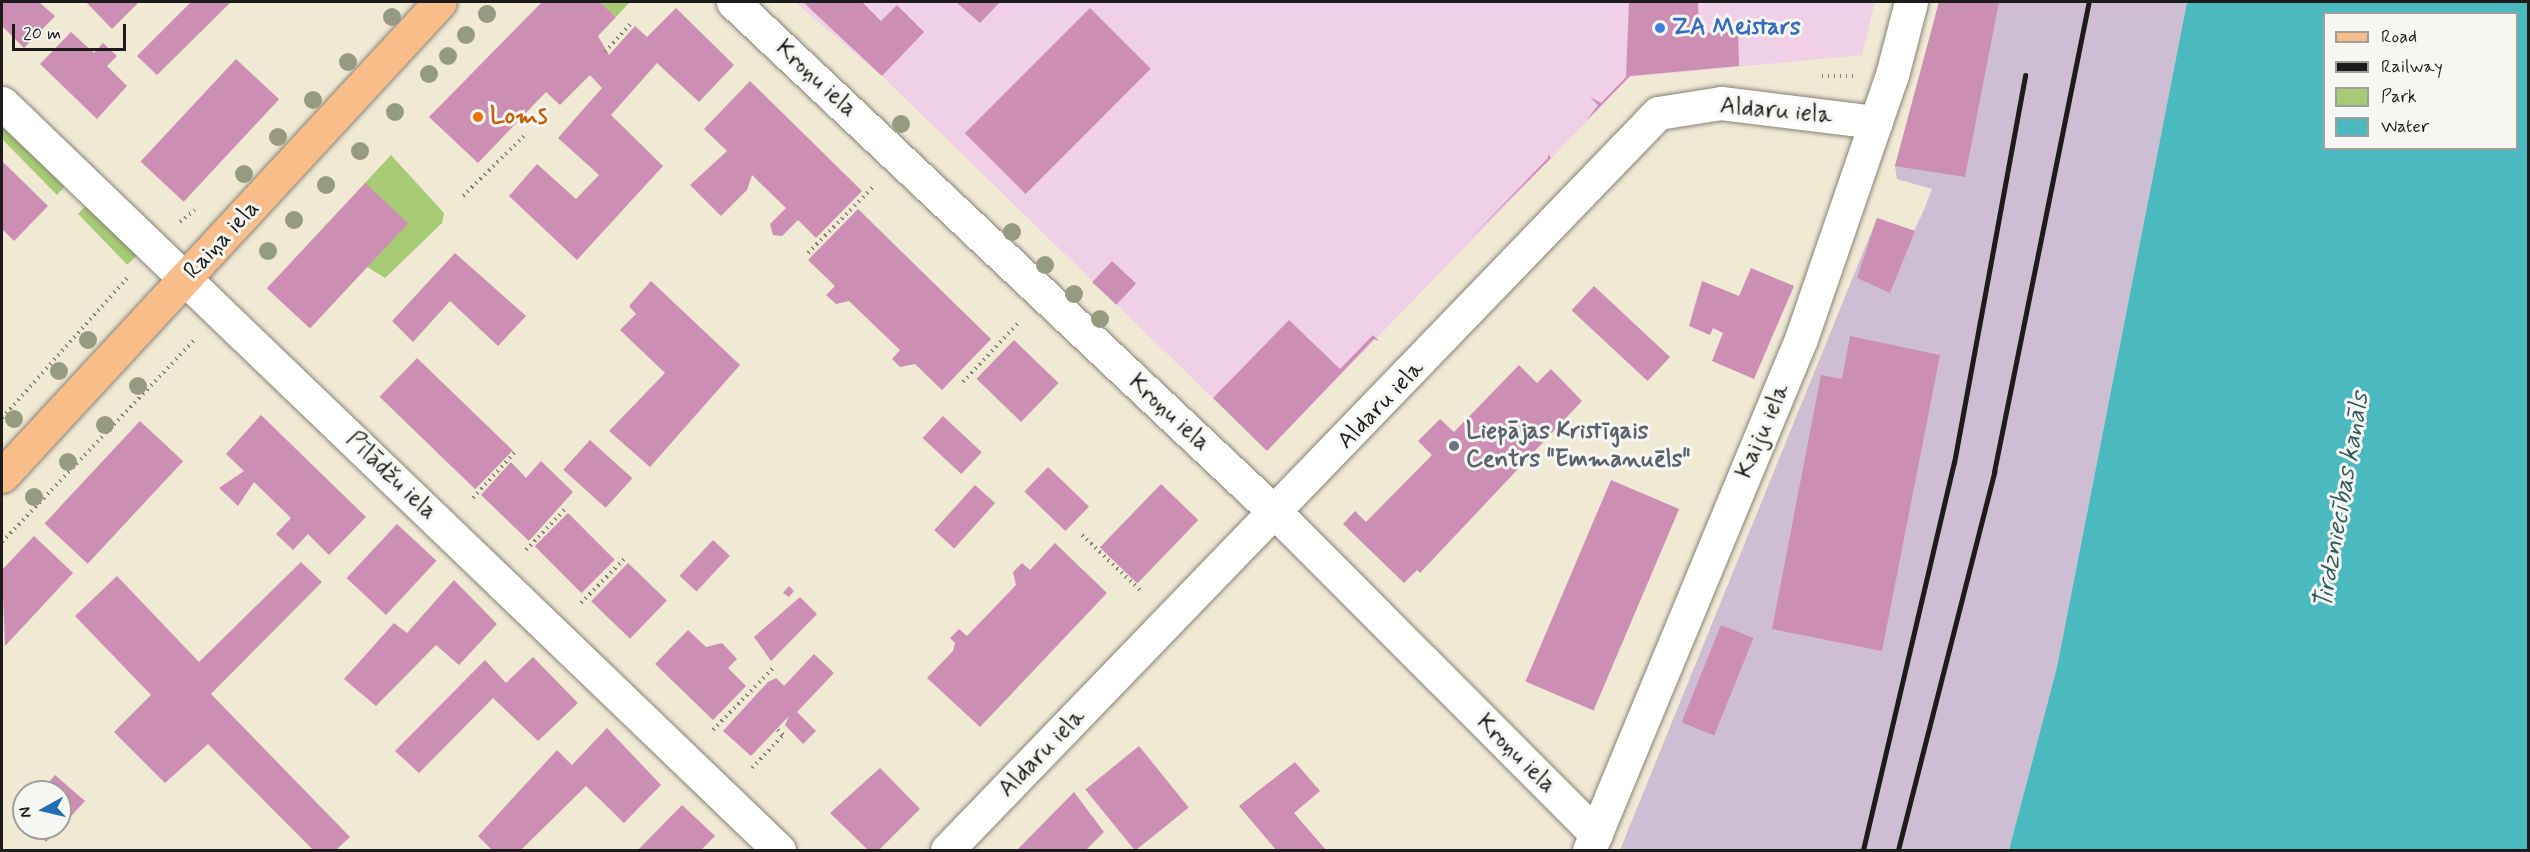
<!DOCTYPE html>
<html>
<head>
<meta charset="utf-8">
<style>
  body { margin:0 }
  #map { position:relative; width:2530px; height:852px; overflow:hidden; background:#f0e9d4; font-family:Mynerve,sans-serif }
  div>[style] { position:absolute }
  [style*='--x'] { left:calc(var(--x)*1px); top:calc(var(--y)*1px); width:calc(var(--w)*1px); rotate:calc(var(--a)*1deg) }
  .built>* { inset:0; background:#efd0e7 }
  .industrial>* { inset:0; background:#cdbed3 }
  .green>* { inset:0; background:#a7ca74; transform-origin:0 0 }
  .water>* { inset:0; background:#4bbac0 }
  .building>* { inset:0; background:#cd8eb4; transform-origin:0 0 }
  .path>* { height:4px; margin-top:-2px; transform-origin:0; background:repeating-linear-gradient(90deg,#868278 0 1.5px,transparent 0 6px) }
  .roads { filter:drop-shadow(0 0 2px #868278) drop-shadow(0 0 2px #868278) }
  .minor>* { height:33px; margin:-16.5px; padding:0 16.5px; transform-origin:16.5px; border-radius:16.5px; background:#fff }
  .major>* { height:33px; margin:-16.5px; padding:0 16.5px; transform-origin:16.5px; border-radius:16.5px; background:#f8bd89 }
  .rail>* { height:4.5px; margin:-2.25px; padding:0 2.25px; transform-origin:2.25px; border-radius:2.25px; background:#1c1c1c }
  .trees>* { width:18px; height:18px; margin:-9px; border-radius:50%; background:#969a80 }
  .dots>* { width:16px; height:16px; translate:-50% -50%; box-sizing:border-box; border:3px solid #f6f6f2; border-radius:50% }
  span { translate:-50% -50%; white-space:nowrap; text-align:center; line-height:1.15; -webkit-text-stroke:6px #f6f6f2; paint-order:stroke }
  .shop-label { font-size:24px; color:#366cbe; font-weight:700 }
  .left { translate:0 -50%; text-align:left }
  .street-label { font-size:24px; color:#1c1c1c }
  .food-label { font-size:24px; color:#c56008; font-weight:700 }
  .worship-label { font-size:24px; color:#5b616d; font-weight:700 }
  .water-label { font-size:26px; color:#2f5b5e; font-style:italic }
  .frame { position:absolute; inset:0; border:3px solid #1c1c1c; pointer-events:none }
  .legend { position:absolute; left:2323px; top:12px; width:195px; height:138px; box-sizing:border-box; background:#f6f6f2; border:2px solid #9f9f9c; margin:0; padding:8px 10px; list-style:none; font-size:18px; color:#1c1c1c }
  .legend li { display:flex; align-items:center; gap:12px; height:30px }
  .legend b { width:30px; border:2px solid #9f9f9c }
  .north { position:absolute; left:12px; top:780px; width:60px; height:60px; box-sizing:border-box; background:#f6f6f2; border:2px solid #9f9f9c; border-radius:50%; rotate:262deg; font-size:16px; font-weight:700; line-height:24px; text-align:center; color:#1c1c1c }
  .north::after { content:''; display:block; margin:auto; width:21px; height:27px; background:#1f6fb2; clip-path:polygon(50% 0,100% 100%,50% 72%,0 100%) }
  .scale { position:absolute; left:12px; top:24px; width:114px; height:27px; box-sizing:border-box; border:3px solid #1c1c1c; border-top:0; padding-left:8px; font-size:18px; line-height:21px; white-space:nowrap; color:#1c1c1c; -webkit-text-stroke:4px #f6f6f2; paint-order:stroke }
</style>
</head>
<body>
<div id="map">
  <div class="built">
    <div style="clip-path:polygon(795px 2px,1875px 2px,1862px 55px,1630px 77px,1267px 451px,882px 76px)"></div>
  </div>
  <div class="industrial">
    <div style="clip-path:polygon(1939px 2px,2187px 2px,2057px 667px,2009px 850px,1620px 850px,1877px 218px,1914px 231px,1924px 210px,1932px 189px,1897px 179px,1895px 166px)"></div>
  </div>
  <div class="green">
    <div style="clip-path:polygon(600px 2px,630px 2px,616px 17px)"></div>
    <div style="clip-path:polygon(2px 120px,66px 185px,57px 195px,2px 139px)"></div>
    <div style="clip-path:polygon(391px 155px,444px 213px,442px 223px,385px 278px,366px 266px,365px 183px)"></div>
    <div style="left:88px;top:204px;width:71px;height:14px;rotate:46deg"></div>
  </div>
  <div class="water">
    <div style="clip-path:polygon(evenodd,2187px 2px,2528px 2px,2528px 850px,2009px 850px,2057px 667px,2187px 2px,2324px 14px,2516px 14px,2516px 148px,2324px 148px,2324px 14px)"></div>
  </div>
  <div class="building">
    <div style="clip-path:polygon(2px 2px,39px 2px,55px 16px,24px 48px,2px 26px)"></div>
    <div style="clip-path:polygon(86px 2px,139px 2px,112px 29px)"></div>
    <div style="clip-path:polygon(191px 2px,231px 2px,157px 75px,137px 56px)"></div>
    <div style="clip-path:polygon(542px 2px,600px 2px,616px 17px,598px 36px,609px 55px,635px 26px,647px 37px,676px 8px,734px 65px,699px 102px,657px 63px,611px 115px,663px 166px,577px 260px,509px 196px,537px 164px,576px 199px,599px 175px,558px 138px,602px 88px,590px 75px,560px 105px,546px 92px,478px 163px,429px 117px)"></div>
    <div style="clip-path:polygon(803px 2px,862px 2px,881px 21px,897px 5px,924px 32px,882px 76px)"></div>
    <div style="clip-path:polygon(956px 2px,1000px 2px,980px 23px)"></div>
    <div style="clip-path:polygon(1629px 2px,1698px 2px,1699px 33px,1738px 31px,1739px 66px,1630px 76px,1586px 121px,1598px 105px,1590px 97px,1601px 103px,1626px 77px)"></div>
    <div style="clip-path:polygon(1939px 2px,1999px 2px,1965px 177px,1895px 166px)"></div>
    <div style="left:1090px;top:8px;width:86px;height:177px;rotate:45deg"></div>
    <div style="clip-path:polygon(71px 32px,94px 53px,103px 43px,117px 56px,107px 66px,127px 86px,97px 119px,40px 64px)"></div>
    <div style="left:236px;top:59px;width:59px;height:140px;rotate:43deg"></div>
    <div style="clip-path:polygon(750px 81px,862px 191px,816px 238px,798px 220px,782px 236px,773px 235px,770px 224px,786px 208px,752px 175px,747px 190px,721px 216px,690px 185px,727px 151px,704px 129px)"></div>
    <div style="clip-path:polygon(1548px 154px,1551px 158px,1465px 244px,1548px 158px)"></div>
    <div style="clip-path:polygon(2px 161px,48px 206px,14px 241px,2px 229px)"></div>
    <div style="left:365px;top:183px;width:59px;height:144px;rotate:43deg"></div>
    <div style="clip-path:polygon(858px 209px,991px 339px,942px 390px,915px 364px,900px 367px,892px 359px,900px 350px,849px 301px,836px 304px,826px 295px,835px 286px,808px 260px)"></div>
    <div style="clip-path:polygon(1877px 218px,1915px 231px,1890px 293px,1857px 278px)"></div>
    <div style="clip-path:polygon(455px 253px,526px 316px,498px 346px,450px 301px,413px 342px,392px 321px)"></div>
    <div style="left:1112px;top:261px;width:33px;height:29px;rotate:43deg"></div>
    <div style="clip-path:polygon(1751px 268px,1794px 286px,1754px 379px,1712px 361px,1723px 333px,1713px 328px,1710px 335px,1689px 326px,1702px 281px,1739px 296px)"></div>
    <div style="clip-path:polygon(651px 281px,740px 365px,650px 467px,609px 431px,665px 373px,620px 330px,636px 314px,629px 306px)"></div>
    <div style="left:1594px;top:286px;width:104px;height:33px;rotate:43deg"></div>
    <div style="clip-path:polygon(1289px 320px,1340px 369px,1373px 335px,1379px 341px,1374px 339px,1267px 451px,1213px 398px)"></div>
    <div style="clip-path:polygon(1850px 336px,1940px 355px,1882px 651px,1772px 629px,1821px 375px,1842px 379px)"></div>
    <div style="left:1014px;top:340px;width:62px;height:54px;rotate:44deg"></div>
    <div style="left:417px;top:358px;width:133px;height:54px;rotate:44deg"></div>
    <div style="clip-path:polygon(1519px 365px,1537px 383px,1551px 369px,1582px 401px,1420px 573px,1417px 570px,1404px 583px,1343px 524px,1355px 511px,1366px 522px,1432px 455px,1418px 441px,1440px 419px,1454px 432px)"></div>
    <div style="clip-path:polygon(261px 415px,366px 517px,329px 555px,308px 534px,293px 550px,276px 534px,291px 518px,254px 482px,238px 506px,219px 488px,244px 471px,226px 454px)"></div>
    <div style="left:943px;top:416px;width:53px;height:30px;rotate:43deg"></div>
    <div style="left:140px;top:421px;width:59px;height:140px;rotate:43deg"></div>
    <div style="left:590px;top:440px;width:57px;height:40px;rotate:42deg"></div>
    <div style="clip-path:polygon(541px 461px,573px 492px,529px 541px,481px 495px,511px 462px,526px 478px)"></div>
    <div style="left:1048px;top:467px;width:57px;height:34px;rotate:44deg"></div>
    <div style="left:1611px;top:480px;width:74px;height:219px;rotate:23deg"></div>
    <div style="left:1161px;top:484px;width:52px;height:88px;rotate:44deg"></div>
    <div style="left:975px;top:485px;width:27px;height:61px;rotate:42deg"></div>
    <div style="left:568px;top:513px;width:66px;height:47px;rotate:45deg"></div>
    <div style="left:397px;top:524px;width:54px;height:74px;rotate:43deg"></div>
    <div style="clip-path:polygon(34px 536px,73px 573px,5px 646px,2px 570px)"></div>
    <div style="left:713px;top:540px;width:23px;height:49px;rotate:43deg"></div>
    <div style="clip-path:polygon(1055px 543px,1107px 593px,980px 727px,927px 678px,953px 651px,955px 643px,950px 638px,959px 629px,967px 636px,1016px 585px,1013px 572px,1022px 563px,1030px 570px)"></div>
    <div style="clip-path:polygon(301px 562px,322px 582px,211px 694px,350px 837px,336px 850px,313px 850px,208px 744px,165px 783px,114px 732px,151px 695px,75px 616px,117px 576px,199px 662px)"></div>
    <div style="left:628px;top:563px;width:54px;height:53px;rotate:44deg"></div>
    <div style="clip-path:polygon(454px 580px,497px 624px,459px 665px,436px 645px,376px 706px,344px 679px,394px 623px,407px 633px)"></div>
    <div style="clip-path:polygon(789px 586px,794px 591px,789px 597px,783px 593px)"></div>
    <div style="clip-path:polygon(800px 597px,817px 614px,771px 661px,754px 637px)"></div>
    <div style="left:1721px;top:625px;width:35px;height:105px;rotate:22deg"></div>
    <div style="clip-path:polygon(688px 630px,706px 647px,722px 643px,737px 659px,728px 668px,746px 686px,713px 720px,655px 664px)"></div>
    <div style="clip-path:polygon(814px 654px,834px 673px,797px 712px,816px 731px,803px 744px,785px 725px,789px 716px,751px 756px,723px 731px,768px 682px,776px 678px,784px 686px)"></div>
    <div style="clip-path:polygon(533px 657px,578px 703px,538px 741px,493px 698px,419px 773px,395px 751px,485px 660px,506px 683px)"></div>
    <div style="clip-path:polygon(607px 728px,661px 785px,624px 823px,586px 786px,521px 850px,492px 850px,478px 836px,557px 750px,572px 765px)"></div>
    <div style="left:1139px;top:746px;width:79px;height:69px;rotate:51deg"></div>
    <div style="clip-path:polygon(1295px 762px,1320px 791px,1294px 813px,1326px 850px,1276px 850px,1239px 806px)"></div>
    <div style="clip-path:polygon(880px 768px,920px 809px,879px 850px,868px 850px,830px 813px)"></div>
    <div style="clip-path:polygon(55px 775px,85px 801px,60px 828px,60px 792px,40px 792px)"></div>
    <div style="clip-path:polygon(1074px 792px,1104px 832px,1086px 850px,1017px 850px)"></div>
    <div style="clip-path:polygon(682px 805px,715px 836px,701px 850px,638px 850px)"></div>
    <div style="clip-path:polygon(30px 828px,60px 828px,46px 842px)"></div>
  </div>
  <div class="path">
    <div style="--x:605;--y:52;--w:42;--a:-47.9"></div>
    <div style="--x:1822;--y:76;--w:31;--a:0"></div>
    <div style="--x:463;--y:196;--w:90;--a:-44.5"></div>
    <div style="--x:180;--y:222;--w:19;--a:-39"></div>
    <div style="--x:808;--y:253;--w:95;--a:-45.4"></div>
    <div style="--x:963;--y:382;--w:82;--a:-47"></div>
    <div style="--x:2;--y:418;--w:191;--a:-48.2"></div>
    <div style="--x:473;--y:498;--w:62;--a:-47.6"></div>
    <div style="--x:1082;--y:535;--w:80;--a:43.5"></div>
    <div style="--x:2;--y:542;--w:280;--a:-46.4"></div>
    <div style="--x:526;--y:550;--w:57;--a:-46.4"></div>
    <div style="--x:581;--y:603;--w:63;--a:-45.6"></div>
    <div style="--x:713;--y:730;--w:86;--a:-45.9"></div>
    <div style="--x:752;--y:768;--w:45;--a:-46.8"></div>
    <div style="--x:783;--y:735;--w:8;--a:-135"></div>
  </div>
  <div class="roads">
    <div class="minor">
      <div style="--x:733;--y:2;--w:764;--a:43.3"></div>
      <div style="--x:1289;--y:526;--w:435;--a:45.1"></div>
      <div style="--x:2;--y:103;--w:1078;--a:43.87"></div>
      <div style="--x:947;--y:850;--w:1024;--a:-46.03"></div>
      <div style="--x:1658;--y:113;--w:64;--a:-9"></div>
      <div style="--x:1721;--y:103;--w:156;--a:7"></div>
      <div style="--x:1589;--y:850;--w:553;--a:-67.47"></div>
      <div style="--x:1801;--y:339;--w:279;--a:-71"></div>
      <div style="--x:1892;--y:75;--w:75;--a:-75.4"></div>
    </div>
    <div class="major">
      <div style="--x:2;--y:476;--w:645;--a:-47.26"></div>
    </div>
  </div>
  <div class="rail">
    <div style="--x:1863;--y:850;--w:398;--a:-76.8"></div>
    <div style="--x:1954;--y:463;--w:394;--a:-79.6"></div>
    <div style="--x:1898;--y:850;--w:390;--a:-75.7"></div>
    <div style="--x:1994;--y:472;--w:480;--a:-78.6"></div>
  </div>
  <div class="trees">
    <div style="left:487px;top:14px"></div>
    <div style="left:392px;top:17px"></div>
    <div style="left:466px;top:35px"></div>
    <div style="left:448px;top:56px"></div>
    <div style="left:348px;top:62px"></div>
    <div style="left:429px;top:74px"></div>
    <div style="left:313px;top:100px"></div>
    <div style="left:395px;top:112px"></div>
    <div style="left:901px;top:124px"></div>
    <div style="left:278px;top:137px"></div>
    <div style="left:360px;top:151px"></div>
    <div style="left:244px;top:174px"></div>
    <div style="left:326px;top:185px"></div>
    <div style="left:294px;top:220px"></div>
    <div style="left:1012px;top:232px"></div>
    <div style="left:268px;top:251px"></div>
    <div style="left:1045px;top:265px"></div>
    <div style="left:1074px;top:294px"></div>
    <div style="left:1100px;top:319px"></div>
    <div style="left:88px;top:340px"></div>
    <div style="left:59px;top:371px"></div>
    <div style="left:138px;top:386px"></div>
    <div style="left:14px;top:419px"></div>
    <div style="left:105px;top:425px"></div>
    <div style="left:68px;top:462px"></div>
    <div style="left:34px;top:497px"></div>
  </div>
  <div class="dots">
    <div style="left:1660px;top:28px;background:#3f7fe0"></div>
    <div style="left:478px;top:117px;background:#e8710a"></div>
    <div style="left:1454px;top:446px;background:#6b7280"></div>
  </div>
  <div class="shop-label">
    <span class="left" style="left:1672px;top:28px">ZA Meistars</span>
  </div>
  <div class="street-label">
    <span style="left:816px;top:79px;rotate:43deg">Kroņu iela</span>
    <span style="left:1776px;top:111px;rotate:5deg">Aldaru iela</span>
    <span style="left:222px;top:240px;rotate:-47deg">Raiņa iela</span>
    <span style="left:1381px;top:405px;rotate:-46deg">Aldaru iela</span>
    <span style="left:1169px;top:413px;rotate:43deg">Kroņu iela</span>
    <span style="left:1763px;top:431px;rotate:-67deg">Kaiju iela</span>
    <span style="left:391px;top:476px;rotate:44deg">Pīlādžu iela</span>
    <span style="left:1042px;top:753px;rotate:-46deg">Aldaru iela</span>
    <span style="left:1516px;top:754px;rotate:45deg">Kroņu iela</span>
  </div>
  <div class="food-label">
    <span class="left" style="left:490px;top:117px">Loms</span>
  </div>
  <div class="worship-label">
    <span class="left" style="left:1466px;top:446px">Liepājas Kristīgais<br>Centrs "Emmanuēls"</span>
  </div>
  <div class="water-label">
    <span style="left:2343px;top:501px;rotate:-80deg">Tirdzniecības kanāls</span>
  </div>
  <div class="frame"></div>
  <ul class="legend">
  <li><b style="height:8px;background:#f8bd89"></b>Road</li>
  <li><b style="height:8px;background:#1c1c1c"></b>Railway</li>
  <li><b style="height:16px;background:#a7ca74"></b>Park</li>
  <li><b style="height:16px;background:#4bbac0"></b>Water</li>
  </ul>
  <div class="north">N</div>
  <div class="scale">20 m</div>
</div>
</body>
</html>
